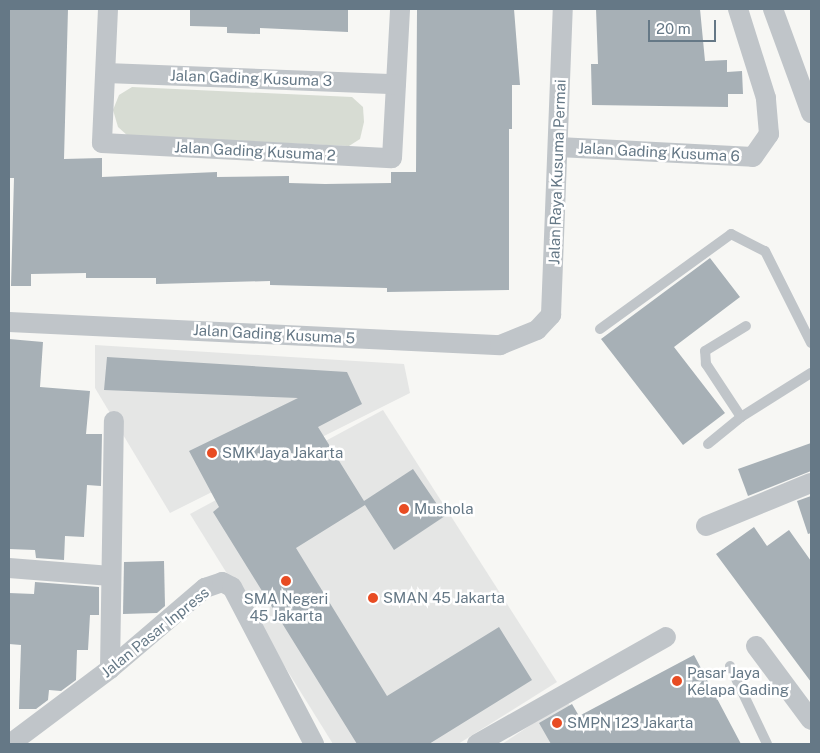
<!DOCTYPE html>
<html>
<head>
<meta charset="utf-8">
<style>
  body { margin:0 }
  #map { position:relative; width:820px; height:753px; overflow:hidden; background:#f7f7f4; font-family:"Public Sans",sans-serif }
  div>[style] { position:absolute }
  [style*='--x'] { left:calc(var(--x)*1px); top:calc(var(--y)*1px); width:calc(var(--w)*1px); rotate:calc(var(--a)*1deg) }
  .built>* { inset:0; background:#e5e6e5 }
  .green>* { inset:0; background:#d7dcd3 }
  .building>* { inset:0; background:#a7b0b6 }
  .lane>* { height:10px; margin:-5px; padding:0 5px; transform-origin:5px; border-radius:5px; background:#c0c5c9 }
  .street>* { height:20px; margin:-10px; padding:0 10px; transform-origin:10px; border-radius:10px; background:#c0c5c9 }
  .dots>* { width:14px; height:14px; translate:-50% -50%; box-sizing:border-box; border:2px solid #fff; border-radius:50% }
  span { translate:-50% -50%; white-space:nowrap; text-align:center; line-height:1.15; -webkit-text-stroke:5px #fff; paint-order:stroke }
  .street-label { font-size:15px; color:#657886 }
  .poi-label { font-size:15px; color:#657886 }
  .left { translate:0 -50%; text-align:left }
  .frame { position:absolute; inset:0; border:10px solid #657886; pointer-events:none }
  .scale { position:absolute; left:648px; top:20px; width:68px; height:22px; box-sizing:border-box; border:2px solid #657886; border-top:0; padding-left:6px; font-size:15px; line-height:18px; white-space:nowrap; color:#657886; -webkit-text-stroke:4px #fff; paint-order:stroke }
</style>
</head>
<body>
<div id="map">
  <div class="built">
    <div style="clip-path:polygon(95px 345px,404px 364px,410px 393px,170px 513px,95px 388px)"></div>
    <div style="clip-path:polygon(383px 410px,557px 682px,458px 744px,333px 744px,190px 514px)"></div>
    <div style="clip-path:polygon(567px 701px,592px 744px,502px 744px)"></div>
  </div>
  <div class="green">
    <div style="clip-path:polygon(132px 87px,352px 97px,363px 107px,364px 122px,360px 139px,349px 146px,128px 136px,118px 127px,113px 110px,119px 95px)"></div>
  </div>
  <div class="building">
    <div style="clip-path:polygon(9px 9px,68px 9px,64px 159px,102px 158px,102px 177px,217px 172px,217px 177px,289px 176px,289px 183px,325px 184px,391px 183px,391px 172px,416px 172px,417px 9px,514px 9px,520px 85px,512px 85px,512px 129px,509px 129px,509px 290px,387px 292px,387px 288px,270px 285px,270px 281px,156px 284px,156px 278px,86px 278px,86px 273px,31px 274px,31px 286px,11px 286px,14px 178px,9px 178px)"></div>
    <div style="clip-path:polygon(190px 9px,348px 9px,348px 32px,260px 28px,260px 34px,227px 33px,227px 27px,190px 26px)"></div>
    <div style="clip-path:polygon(596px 9px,700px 9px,705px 61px,727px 60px,727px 72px,742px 71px,743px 94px,728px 94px,728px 107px,592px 105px,591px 64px,598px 64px)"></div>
    <div style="clip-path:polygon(710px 258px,740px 297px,674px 347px,725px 413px,683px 445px,601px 339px)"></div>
    <div style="clip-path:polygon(9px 339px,43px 342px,40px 387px,90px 391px,86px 434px,102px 434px,101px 486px,87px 485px,84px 537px,65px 536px,64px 560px,36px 558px,35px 550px,9px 549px)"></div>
    <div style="clip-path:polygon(107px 357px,347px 372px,362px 404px,318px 427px,364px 501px,413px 469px,445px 516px,394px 550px,365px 505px,296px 548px,387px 696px,499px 627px,532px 680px,429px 744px,357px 744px,213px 512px,219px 507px,189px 451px,298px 398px,104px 390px)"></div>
    <div style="clip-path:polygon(811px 443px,811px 471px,748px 496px,738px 469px)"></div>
    <div style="clip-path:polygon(811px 496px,811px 533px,808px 534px,797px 501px)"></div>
    <div style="clip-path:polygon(754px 527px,767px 546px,789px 530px,811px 561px,811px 682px,716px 554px)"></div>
    <div style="clip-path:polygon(164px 561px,165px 606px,157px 613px,123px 614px,124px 562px)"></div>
    <div style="clip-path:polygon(35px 582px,99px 587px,99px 615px,90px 615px,88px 650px,77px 650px,76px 680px,61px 691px,49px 690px,48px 700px,36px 709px,19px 709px,21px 645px,9px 644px,9px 593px,34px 594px)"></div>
    <div style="clip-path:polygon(694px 655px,741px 744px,551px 744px,539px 723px,572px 704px,579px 716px)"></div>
  </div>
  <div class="lane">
    <div style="--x:600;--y:329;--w:162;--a:-35.9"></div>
    <div style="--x:731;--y:234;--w:38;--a:27"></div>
    <div style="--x:765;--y:251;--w:103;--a:63.4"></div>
    <div style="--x:741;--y:417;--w:64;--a:-123.4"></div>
    <div style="--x:706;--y:364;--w:13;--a:-94"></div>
    <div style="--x:705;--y:351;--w:48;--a:-31.4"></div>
    <div style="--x:708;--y:444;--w:43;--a:-39.3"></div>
    <div style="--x:741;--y:417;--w:83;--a:-32.2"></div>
    <div style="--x:730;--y:666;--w:86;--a:64.6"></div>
  </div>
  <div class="street">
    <div style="--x:108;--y:9;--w:134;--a:92.6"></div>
    <div style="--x:102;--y:143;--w:290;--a:3"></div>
    <div style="--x:392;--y:158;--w:149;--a:-86.9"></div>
    <div style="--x:773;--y:9;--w:111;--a:69.9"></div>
    <div style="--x:106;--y:73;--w:290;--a:2.2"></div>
    <div style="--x:558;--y:147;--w:195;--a:2.9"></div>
    <div style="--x:753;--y:157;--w:28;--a:-55"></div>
    <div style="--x:769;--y:134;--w:36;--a:-95"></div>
    <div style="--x:766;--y:98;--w:93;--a:-107.5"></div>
    <div style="--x:9;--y:322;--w:492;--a:2.7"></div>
    <div style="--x:500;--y:345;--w:40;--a:-22"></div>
    <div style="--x:537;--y:330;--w:21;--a:-47"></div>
    <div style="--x:551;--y:315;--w:306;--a:-87.8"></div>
    <div style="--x:706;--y:526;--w:113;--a:-22.3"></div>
    <div style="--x:9;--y:568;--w:102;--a:4.5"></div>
    <div style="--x:756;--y:646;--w:92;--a:53.4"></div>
    <div style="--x:110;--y:669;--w:248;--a:-89.1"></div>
    <div style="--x:10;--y:744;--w:125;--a:-36.9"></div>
    <div style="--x:110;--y:669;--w:125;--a:-40.5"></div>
    <div style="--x:205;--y:588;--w:18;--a:-19"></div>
    <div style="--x:222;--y:582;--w:11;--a:27"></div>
    <div style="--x:232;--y:587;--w:177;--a:62.4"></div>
    <div style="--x:477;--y:744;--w:217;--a:-29.5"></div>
  </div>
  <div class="dots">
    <div style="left:212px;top:453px;background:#e84c23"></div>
    <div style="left:404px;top:509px;background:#e84c23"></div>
    <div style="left:286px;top:581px;background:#e84c23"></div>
    <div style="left:373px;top:598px;background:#e84c23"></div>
    <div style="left:677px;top:681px;background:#e84c23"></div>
    <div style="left:557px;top:723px;background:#e84c23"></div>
  </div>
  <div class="street-label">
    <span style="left:251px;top:78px;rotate:2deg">Jalan Gading Kusuma 3</span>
    <span style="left:255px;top:151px;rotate:3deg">Jalan Gading Kusuma 2</span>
    <span style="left:659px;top:152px;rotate:3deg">Jalan Gading Kusuma 6</span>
    <span style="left:557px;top:172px;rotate:-88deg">Jalan Raya Kusuma Permai</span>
    <span style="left:274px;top:334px;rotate:3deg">Jalan Gading Kusuma 5</span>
    <span style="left:155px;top:632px;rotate:-39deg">Jalan Pasar Inpress</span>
  </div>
  <div class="poi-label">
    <span class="left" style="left:222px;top:453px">SMK Jaya Jakarta</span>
    <span class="left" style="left:414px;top:509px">Mushola</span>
    <span style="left:286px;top:607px">SMA Negeri<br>45 Jakarta</span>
    <span class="left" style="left:383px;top:598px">SMAN 45 Jakarta</span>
    <span class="left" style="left:687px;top:681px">Pasar Jaya<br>Kelapa Gading</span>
    <span class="left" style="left:567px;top:723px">SMPN 123 Jakarta</span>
  </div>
  <div class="frame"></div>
  <div class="scale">20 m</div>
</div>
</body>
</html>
